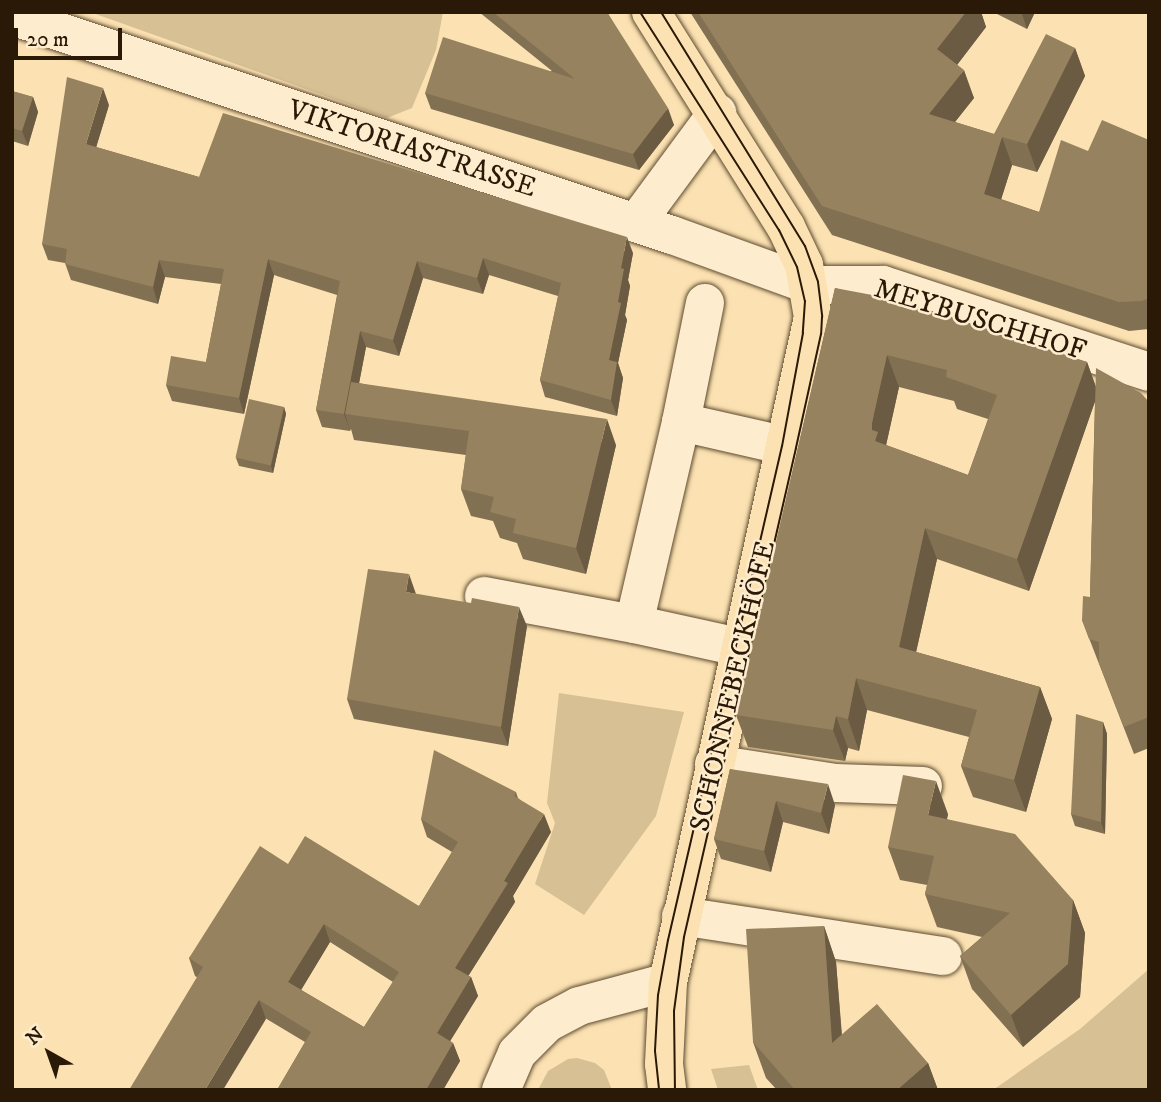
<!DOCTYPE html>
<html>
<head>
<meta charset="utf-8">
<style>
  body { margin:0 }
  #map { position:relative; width:1161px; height:1102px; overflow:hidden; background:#fce2b2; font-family:"IM FELL DW Pica",serif }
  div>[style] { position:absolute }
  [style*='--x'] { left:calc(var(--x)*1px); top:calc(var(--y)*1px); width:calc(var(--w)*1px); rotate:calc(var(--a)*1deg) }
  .green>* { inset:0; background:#d8c095 }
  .roads { filter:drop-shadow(0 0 2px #5e4b31) drop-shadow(0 0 2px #5e4b31) }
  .minor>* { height:38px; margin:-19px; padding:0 19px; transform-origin:19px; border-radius:19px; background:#fdeccd }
  .major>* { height:38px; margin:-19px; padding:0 19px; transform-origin:19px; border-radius:19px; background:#fce2b2 }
  .tram>* { height:2px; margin:-1px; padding:0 1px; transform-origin:1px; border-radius:1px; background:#2a1906 }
  .wall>* { inset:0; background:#827052 }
  .shaded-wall>* { inset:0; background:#6a5b42 }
  .building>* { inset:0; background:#97825f; transform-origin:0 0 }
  span { translate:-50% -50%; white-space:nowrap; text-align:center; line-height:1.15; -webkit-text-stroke:5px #fdeccd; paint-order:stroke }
  .street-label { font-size:28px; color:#2a1906 }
  .frame { position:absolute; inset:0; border:14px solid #2a1906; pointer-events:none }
  .north { position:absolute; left:14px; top:1018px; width:70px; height:70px; -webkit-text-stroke:5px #fdeccd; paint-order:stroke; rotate:320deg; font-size:19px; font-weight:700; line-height:28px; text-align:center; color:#2a1906 }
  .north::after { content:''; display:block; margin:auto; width:24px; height:32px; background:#2a1906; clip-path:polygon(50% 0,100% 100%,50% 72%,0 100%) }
  .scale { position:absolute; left:14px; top:28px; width:108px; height:32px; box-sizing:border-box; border:4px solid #2a1906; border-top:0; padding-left:9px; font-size:21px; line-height:24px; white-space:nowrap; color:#2a1906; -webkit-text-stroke:5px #fdeccd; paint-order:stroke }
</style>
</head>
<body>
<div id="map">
  <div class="green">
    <div style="clip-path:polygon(90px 12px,443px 12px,436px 50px,412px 108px,387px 118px)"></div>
    <div style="clip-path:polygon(559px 693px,684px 712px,656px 816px,584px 915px,535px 884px,555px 823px,547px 803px)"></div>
    <div style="clip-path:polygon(1149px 969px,1149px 1090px,993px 1090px,1080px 1029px)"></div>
    <div style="clip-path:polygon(577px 1058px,595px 1063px,604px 1070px,612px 1090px,538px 1090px,548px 1071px,568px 1059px)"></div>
    <div style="clip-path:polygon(749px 1065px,758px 1090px,718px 1090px,711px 1069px)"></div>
  </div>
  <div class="roads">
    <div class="minor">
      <div style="--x:12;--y:16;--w:695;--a:18.36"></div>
      <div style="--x:672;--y:235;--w:147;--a:19.9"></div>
      <div style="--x:810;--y:285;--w:73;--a:0"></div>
      <div style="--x:883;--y:285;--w:280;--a:18.1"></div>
      <div style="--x:636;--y:223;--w:137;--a:-53.6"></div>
      <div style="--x:705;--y:303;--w:121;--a:101.4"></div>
      <div style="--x:681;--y:422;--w:207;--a:103.1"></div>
      <div style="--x:634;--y:624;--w:112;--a:12.4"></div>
      <div style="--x:681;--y:422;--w:109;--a:12.8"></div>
      <div style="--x:484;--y:596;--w:153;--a:10.6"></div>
      <div style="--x:714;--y:764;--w:123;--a:8.9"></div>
      <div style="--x:836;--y:783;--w:87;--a:2"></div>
      <div style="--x:681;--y:916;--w:265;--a:8.7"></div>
      <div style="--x:501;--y:1090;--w:40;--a:-66.6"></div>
      <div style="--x:517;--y:1053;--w:42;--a:-45"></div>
      <div style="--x:547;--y:1023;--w:36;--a:-28"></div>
      <div style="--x:579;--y:1006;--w:92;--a:-15.1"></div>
    </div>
    <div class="major">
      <div style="--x:651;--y:12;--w:254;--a:57.9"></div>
      <div style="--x:786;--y:227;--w:42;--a:64.7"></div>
      <div style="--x:804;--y:265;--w:53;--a:80.2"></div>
      <div style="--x:813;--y:317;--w:681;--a:102.3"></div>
      <div style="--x:668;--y:982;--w:82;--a:92.8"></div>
      <div style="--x:664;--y:1064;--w:26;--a:83"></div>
    </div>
  </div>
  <div class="tram">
    <div style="--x:640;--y:12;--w:259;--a:57.5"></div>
    <div style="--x:779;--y:230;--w:41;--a:64.1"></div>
    <div style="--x:797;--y:267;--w:35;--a:77"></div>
    <div style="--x:805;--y:301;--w:32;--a:94"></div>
    <div style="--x:803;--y:333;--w:115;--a:100.5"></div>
    <div style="--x:782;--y:446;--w:507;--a:102.99"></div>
    <div style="--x:668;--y:940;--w:56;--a:100.3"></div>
    <div style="--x:658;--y:995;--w:56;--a:93.1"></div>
    <div style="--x:655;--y:1051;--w:39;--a:84"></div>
    <div style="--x:661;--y:12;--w:275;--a:58.4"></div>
    <div style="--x:805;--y:246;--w:38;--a:70"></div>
    <div style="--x:818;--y:282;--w:35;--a:83"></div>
    <div style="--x:822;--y:317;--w:17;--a:93"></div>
    <div style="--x:821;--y:334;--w:117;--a:102.4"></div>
    <div style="--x:796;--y:448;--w:502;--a:102.9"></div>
    <div style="--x:684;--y:937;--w:75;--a:97.7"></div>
    <div style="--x:674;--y:1011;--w:79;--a:89.3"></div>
  </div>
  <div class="wall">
    <div style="clip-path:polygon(479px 12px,607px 12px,674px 125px,639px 170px,431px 109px,425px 93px,552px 71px)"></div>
    <div style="clip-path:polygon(690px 12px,981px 12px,986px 27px,957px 65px,974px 98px,955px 122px,994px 134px,1075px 48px,1085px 76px,1037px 172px,1012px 165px,1001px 199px,1039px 212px,1088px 151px,1149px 140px,1149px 329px,1129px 331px,832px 235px)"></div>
    <div style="clip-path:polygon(993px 12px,1035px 12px,1027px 29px)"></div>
    <div style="clip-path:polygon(12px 91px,33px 97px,38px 112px,28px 146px,12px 141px)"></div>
    <div style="clip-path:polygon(109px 105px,96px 147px,199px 177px,633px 253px,628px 280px,630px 286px,625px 315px,627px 320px,618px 363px,623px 378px,617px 416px,545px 397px,540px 380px,558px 296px,489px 275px,483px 294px,423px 278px,399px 356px,366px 347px,359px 383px,616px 445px,586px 574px,523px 559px,517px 543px,500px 538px,493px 521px,471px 516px,461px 489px,466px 455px,354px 440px,351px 429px,350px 431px,322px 427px,316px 410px,337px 295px,274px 275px,244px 414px,172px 401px,166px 385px,206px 362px,221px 284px,165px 277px,158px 304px,71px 280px,65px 263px,48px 260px,42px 244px)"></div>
    <div style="clip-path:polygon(evenodd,835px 288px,1087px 362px,1096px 387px,1149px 402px,1149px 748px,1134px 754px,1082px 620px,1090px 597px,1095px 401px,1029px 591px,937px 559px,916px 652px,1040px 687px,1052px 719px,1026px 812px,973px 797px,961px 766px,969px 737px,867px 710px,859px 751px,848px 748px,845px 761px,748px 747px,736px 715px,835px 288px,899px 387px,954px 401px,957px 409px,988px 419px,968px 475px,886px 445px,899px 387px)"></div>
    <div style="clip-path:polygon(284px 407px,286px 414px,273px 473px,239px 466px,236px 458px)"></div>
    <div style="clip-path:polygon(416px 594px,527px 626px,508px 746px,354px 719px,347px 699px)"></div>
    <div style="clip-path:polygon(1103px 722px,1107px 734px,1105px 834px,1075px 826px,1071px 814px)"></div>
    <div style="clip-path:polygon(730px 769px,835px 805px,829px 834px,783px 822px,771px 872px,721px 859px,714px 839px)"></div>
    <div style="clip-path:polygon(evenodd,516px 792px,518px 798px,551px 832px,513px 896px,515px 902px,468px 976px,471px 977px,478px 996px,450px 1041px,453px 1043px,460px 1061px,443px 1090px,277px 1090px,305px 1042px,195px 976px,189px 958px,288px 864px,419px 906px,452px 852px,427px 837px,421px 819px,516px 792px,330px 942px,393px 982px,364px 1027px,301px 990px,330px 942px)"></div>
    <div style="clip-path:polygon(948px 814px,947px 819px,1073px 900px,1085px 933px,1080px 997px,1023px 1047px,972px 989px,960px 956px,982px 937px,937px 927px,925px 894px,927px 885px,900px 880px,888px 847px)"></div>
    <div style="clip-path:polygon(824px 926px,836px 962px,842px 1035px,928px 1063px,938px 1090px,777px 1090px,766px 1078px,753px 1042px)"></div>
  </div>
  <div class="shaded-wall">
    <div style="clip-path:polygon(966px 12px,981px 12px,986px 27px,947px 78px,937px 49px)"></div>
    <div style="clip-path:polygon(1023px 12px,1035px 12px,1027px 29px,1022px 14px)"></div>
    <div style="clip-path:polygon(1075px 48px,1085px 76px,1037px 172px,1027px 144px)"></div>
    <div style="clip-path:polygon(964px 70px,974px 98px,939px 142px,929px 114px)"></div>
    <div style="clip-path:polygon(103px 88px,109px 105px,92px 161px,86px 144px)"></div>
    <div style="clip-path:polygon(33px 97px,38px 112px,28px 146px,22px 131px)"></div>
    <div style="clip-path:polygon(668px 108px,674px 125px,639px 170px,633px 154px)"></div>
    <div style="clip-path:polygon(1002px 137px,1012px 165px,994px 222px,984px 194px)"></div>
    <div style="clip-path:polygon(627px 237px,633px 253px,628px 280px,630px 286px,625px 315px,627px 320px,618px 363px,623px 378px,617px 416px,611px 400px,609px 360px,618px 302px,621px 268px)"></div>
    <div style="clip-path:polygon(483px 258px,489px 275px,483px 294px,477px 278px)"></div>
    <div style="clip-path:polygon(268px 259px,274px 275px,244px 414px,239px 398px)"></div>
    <div style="clip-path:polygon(159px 260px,165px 277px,158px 304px,153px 287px)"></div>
    <div style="clip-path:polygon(417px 261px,423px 278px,399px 356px,393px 340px)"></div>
    <div style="clip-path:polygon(360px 331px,366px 347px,353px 415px,345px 414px,350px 431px,344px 414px)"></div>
    <div style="clip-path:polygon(887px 355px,899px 387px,885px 450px,887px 473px,872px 430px,872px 423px)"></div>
    <div style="clip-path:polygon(1087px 362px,1098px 393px,1029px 591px,1017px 559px)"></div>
    <div style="clip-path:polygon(284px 407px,286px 414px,273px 473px,271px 466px)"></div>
    <div style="clip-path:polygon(607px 419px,616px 445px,586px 574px,576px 548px)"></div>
    <div style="clip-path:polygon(925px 528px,937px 559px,910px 679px,899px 647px)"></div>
    <div style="clip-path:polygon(409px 574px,416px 594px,406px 592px)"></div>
    <div style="clip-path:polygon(519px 607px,527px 626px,508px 746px,501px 727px)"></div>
    <div style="clip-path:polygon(856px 678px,867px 710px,859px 751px,848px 719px)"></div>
    <div style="clip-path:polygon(1040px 687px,1052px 719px,1026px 812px,1014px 780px)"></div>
    <div style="clip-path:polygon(836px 716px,848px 748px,845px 761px,833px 730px)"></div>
    <div style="clip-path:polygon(1103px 722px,1107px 734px,1105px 834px,1101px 822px)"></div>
    <div style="clip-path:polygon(936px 781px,948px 814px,940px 848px,928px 815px)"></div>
    <div style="clip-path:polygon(828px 784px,835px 805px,829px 834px,821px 813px)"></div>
    <div style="clip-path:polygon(776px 801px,783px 822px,771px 872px,764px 851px)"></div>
    <div style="clip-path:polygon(544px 814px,551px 832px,513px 896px,515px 902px,462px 986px,455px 968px,504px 881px)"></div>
    <div style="clip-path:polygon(1073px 900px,1085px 933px,1080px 997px,1023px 1047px,1011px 1015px)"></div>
    <div style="clip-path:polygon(324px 924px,330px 942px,295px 1000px,288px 982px)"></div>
    <div style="clip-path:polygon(824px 926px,836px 962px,845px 1079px,832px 1043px)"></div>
    <div style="clip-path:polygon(471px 977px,478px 996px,444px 1051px,437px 1033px)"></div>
    <div style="clip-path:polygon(259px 1000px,266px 1019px,223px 1090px,205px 1090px)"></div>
    <div style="clip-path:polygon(453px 1043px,460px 1061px,443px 1090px,426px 1090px)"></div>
    <div style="clip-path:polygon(928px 1063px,938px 1090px,897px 1090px)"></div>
  </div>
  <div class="building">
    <div style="clip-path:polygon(493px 12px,607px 12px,668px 108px,633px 154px,425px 93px,443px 37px,575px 79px)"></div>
    <div style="clip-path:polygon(698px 12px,966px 12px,937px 49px,964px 70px,929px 114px,994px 134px,1046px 34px,1075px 48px,1027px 144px,1002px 137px,984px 194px,1039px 212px,1061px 140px,1088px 151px,1102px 120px,1149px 140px,1149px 298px,1142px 301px,1119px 302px,822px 206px)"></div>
    <div style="clip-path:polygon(67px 77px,103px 88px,86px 144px,199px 177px,223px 113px,627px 237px,621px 268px,624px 269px,618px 302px,621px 303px,609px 360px,617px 362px,611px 400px,540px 380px,561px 283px,483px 258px,477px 278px,417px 261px,393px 340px,360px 331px,344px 414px,316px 410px,340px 281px,268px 259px,239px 398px,166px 385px,171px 356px,206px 362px,224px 269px,159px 260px,153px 287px,65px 264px,67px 249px,42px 244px)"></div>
    <div style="clip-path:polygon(12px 91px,33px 97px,22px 131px,12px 128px)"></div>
    <div style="clip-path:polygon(evenodd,835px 288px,888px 298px,949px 316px,1087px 362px,1017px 559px,925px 528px,899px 647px,1040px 687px,1014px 780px,961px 766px,977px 710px,856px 678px,848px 719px,836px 716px,833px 730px,736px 715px,835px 288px,887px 355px,947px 370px,946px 377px,997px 395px,968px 475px,875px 441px,878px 432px,872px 430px,872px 423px,887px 355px)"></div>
    <div style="clip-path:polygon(1096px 368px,1141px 393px,1149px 402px,1149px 717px,1124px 727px,1099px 663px,1099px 642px,1089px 639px,1082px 620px,1083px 596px,1090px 597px)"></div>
    <div style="clip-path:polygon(351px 382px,607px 419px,576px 548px,513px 533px,516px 519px,490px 512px,494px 497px,461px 489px,469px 431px,345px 414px)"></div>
    <div style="left:249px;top:399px;width:36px;height:60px;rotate:13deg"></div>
    <div style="clip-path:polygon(368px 569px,409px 574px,406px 592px,471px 603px,472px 598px,519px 607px,501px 727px,347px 699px)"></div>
    <div style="clip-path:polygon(1076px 714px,1103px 722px,1101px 822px,1071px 814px)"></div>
    <div style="clip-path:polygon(evenodd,434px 750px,516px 792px,514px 796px,544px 814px,504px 881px,508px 883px,455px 968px,471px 977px,437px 1033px,453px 1043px,426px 1090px,277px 1090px,311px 1032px,259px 1000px,205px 1090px,129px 1090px,203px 967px,189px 958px,260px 846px,288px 864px,305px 836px,419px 906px,458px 842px,421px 819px,434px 750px,324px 924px,399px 972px,364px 1027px,288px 982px,324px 924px)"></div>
    <div style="clip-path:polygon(730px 769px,828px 784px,821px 813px,776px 801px,764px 851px,714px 839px)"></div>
    <div style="clip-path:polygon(903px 775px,936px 781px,928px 815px,1015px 834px,1073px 900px,1068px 964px,1011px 1015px,960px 956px,1010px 913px,925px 894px,934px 856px,888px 847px)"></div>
    <div style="clip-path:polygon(824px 926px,832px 1043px,877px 1004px,928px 1063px,897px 1090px,795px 1090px,753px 1042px,746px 929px)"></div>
  </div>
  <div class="street-label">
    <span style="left:412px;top:149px;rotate:18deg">VIKTORIASTRASSE</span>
    <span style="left:980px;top:320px;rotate:17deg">MEYBUSCHHOF</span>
    <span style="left:733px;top:686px;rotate:-77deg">SCHONNEBECKHÖFE</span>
  </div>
  <div class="frame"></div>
  <div class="north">N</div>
  <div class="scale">20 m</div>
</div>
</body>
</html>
